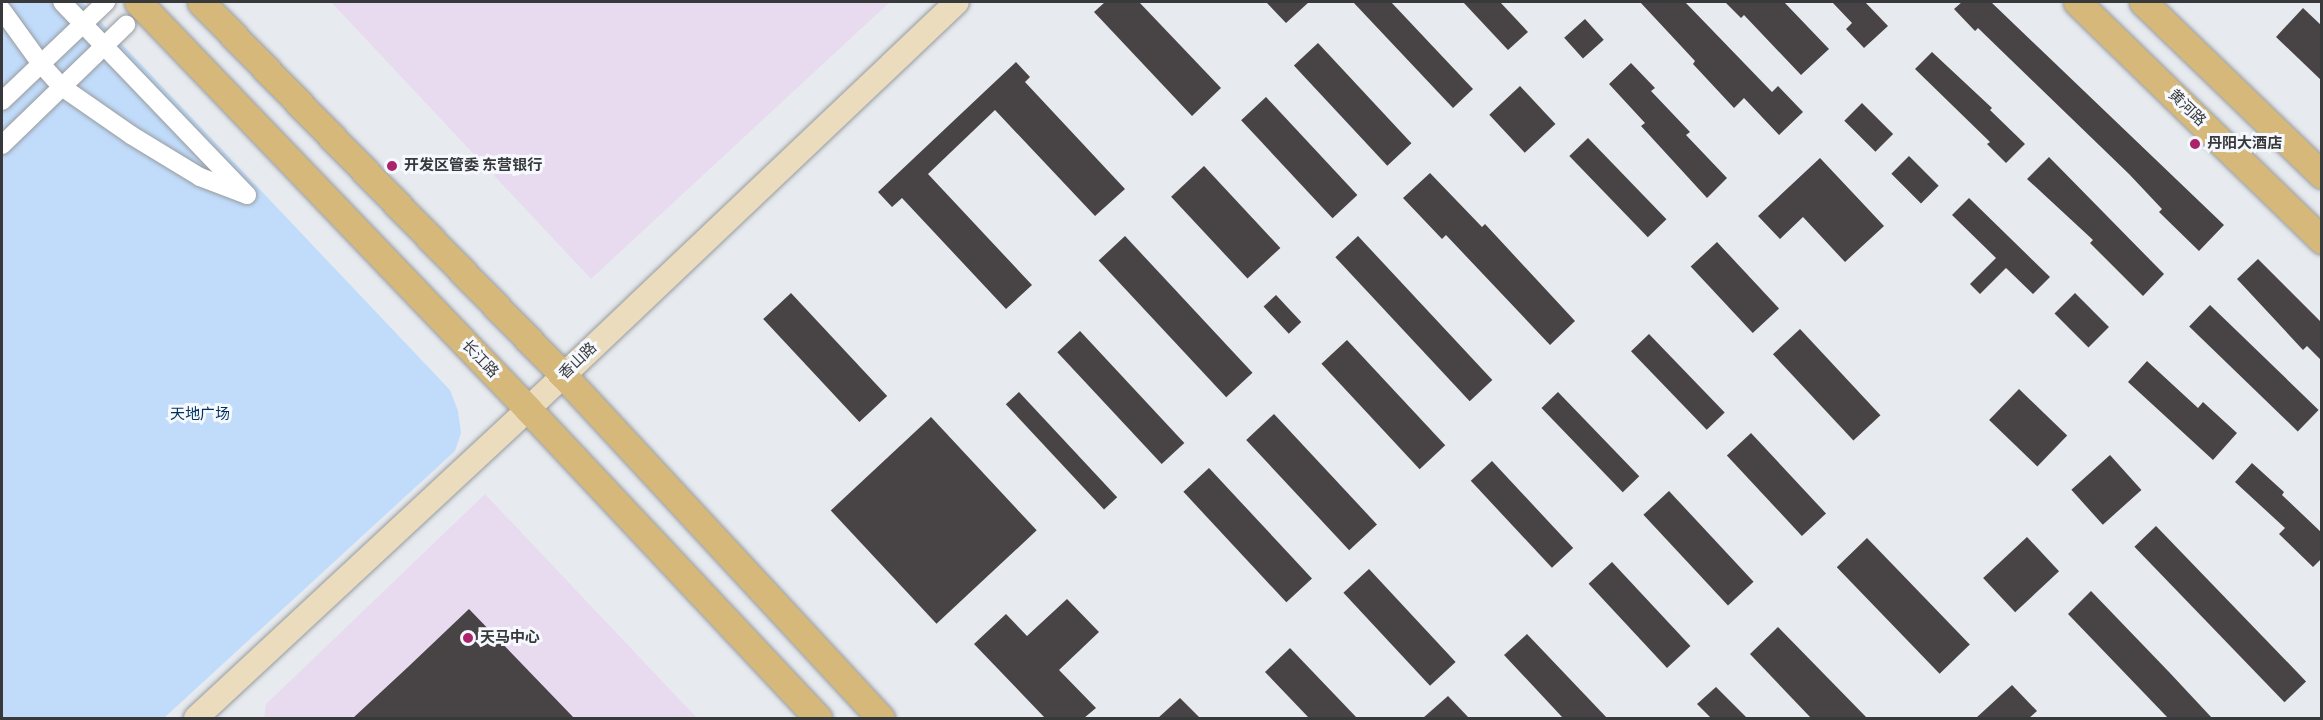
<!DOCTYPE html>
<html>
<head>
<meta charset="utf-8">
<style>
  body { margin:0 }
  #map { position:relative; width:2323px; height:720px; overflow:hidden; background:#e7ebef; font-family:"Fira Sans Condensed","Noto Sans SC",sans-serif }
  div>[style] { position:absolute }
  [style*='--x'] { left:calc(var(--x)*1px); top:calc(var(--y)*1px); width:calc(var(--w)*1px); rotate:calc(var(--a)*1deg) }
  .commercial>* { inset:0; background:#e9dbef }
  .green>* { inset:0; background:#c1dcfb }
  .building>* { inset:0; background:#484446; transform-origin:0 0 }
  .roads { filter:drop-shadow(0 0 2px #979b9f) drop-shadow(0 0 2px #979b9f) }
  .street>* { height:18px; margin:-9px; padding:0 9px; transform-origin:9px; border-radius:9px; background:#fff }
  .secondary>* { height:24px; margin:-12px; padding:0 12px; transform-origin:12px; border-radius:12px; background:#eadcbd }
  .primary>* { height:27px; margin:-13.5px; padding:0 13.5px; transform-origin:13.5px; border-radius:13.5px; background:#d6b97a }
  .dots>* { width:16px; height:16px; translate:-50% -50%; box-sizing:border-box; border:3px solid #f5f8fd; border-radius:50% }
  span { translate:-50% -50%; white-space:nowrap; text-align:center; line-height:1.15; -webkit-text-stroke:6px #f5f8fd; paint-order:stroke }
  .street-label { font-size:15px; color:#38393b }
  .poi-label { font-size:15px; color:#38393b; font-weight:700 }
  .left { translate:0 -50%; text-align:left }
  .park-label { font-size:15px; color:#00305d }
  .frame { position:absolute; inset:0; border:3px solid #38393b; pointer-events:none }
</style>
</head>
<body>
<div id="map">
  <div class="commercial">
    <div style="clip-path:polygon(331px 2px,890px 2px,591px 279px)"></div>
    <div style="clip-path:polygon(485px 494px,697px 718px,264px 718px,266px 704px)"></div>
  </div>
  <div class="green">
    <div style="clip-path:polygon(2px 2px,82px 2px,450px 390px,458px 411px,461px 433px,455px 451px,164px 718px,2px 718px)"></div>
  </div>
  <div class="building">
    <div style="clip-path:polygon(1105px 2px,1139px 2px,1221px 88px,1192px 116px,1094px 12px)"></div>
    <div style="clip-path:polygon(1266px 2px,1309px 2px,1286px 23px)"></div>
    <div style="clip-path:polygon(1353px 2px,1391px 2px,1473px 89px,1453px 108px)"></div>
    <div style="clip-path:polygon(1463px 2px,1500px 2px,1528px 32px,1508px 50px)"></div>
    <div style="clip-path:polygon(1640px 2px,1685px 2px,1772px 92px,1778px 86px,1803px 112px,1779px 135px,1744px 98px,1734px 108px,1693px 64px,1695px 61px)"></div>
    <div style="clip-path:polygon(1725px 2px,1784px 2px,1829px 49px,1801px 75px,1744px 15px,1741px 18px)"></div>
    <div style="clip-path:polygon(1832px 2px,1865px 2px,1888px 26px,1864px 48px,1846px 29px,1852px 23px)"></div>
    <div style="clip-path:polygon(1962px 2px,1991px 2px,2224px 225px,2199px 251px,2159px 212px,2162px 209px,2129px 174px,1978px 28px,1975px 31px,1954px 9px)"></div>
    <div style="clip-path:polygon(2303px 8px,2322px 26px,2322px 81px,2276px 37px)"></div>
    <div style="left:1585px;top:19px;width:28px;height:28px;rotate:48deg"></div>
    <div style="left:1318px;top:43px;width:137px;height:33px;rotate:47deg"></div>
    <div style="clip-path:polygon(1932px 52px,1992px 108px,1990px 110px,2025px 144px,2006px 163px,1987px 144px,1990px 142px,1915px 69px)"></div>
    <div style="clip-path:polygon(1016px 62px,1030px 77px,1025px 82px,1125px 189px,1095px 216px,995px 110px,928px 174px,1032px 285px,1006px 309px,902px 198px,892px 207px,878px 192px)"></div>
    <div style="clip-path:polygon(1631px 63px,1655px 88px,1651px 91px,1690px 132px,1686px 135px,1727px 178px,1707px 198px,1641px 126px,1645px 123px,1609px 84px)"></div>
    <div style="left:1520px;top:86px;width:52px;height:42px;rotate:47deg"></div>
    <div style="left:1266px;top:97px;width:134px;height:34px;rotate:47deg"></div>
    <div style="left:1862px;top:103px;width:44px;height:25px;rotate:45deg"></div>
    <div style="left:1588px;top:138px;width:113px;height:26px;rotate:46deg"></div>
    <div style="left:1909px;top:156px;width:42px;height:25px;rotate:45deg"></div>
    <div style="clip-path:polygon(2049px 157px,2164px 274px,2143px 296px,2090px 243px,2093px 240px,2027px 179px)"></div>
    <div style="clip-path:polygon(1820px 158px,1884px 226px,1845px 262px,1803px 217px,1780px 239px,1758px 216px)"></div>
    <div style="left:1204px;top:166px;width:112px;height:45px;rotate:47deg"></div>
    <div style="clip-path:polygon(1430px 173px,1482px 227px,1485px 224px,1575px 321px,1550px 345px,1446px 235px,1442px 239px,1403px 198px)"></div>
    <div style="clip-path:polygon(1969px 198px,2050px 277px,2033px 294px,2006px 268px,1980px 294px,1970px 284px,1996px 258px,1952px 215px)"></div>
    <div style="left:1125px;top:236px;width:187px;height:36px;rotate:47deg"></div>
    <div style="left:1358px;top:236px;width:197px;height:31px;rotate:47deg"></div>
    <div style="left:1717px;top:242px;width:91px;height:36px;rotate:47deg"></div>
    <div style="clip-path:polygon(2258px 259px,2322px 323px,2322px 361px,2307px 346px,2303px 350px,2237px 279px)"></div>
    <div style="left:791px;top:293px;width:141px;height:38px;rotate:47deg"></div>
    <div style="left:2075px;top:293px;width:48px;height:29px;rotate:45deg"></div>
    <div style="left:1276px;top:295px;width:37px;height:17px;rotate:47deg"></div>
    <div style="left:2210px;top:305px;width:151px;height:30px;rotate:44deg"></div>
    <div style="left:1800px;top:329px;width:118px;height:37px;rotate:47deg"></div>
    <div style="left:1080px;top:331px;width:153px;height:31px;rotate:47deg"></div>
    <div style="left:1649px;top:334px;width:109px;height:25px;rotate:46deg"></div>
    <div style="left:1347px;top:340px;width:144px;height:35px;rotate:47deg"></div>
    <div style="clip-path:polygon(2147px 361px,2198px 408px,2203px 402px,2237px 433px,2213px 460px,2128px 382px)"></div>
    <div style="left:2019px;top:389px;width:67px;height:43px;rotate:44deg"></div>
    <div style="left:1019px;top:392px;width:144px;height:18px;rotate:47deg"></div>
    <div style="left:1558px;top:392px;width:117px;height:23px;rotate:46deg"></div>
    <div style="left:1274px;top:414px;width:151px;height:38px;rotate:47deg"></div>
    <div style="left:931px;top:417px;width:155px;height:137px;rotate:47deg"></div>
    <div style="left:1751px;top:433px;width:110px;height:33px;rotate:47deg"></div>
    <div style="left:2110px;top:455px;width:47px;height:52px;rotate:48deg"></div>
    <div style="left:1492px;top:461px;width:119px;height:29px;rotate:47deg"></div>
    <div style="clip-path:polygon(2252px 463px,2284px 492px,2282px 495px,2322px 533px,2322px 558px,2313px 567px,2279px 534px,2285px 528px,2235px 482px)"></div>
    <div style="left:1209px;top:468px;width:151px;height:35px;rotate:47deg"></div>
    <div style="left:1669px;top:491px;width:124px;height:35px;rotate:47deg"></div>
    <div style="left:2156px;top:526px;width:216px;height:30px;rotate:46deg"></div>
    <div style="left:2027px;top:537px;width:47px;height:60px;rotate:47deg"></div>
    <div style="left:1867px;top:538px;width:148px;height:42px;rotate:46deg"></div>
    <div style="left:1612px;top:562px;width:115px;height:32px;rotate:47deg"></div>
    <div style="left:1369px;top:569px;width:127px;height:35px;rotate:47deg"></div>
    <div style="clip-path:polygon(2091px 591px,2169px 672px,2212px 718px,2168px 718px,2068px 614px)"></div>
    <div style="clip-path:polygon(1067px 599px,1099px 632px,1059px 670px,1096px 708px,1084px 718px,1045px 718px,974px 644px,1006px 614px,1027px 636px)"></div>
    <div style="clip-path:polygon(469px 609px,574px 718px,353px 718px,408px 667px)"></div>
    <div style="clip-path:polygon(1778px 627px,1867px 718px,1811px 718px,1750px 654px)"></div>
    <div style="clip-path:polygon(1527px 634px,1607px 718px,1563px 718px,1504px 655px)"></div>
    <div style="clip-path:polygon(1290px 648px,1357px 718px,1309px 718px,1265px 672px)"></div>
    <div style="clip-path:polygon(2012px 685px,2037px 711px,2029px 718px,1976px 718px)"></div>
    <div style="clip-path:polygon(1716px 687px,1747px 718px,1711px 718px,1697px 704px)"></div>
    <div style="clip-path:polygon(1448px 696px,1469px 718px,1423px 718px)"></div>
    <div style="clip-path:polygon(1180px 698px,1200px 718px,1158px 718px)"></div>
  </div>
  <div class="roads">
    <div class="street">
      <div style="--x:2;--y:10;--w:67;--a:54.2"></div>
      <div style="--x:41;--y:64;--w:31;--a:48"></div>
      <div style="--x:62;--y:87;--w:84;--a:34.8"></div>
      <div style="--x:131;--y:135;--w:81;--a:31.3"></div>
      <div style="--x:200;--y:177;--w:50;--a:21"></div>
      <div style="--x:247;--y:195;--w:267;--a:-133.8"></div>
      <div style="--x:2;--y:101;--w:144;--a:-43.6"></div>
      <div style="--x:2;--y:145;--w:173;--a:-44.1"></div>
    </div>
    <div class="secondary">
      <div style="--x:196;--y:718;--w:454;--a:-42.9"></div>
      <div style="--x:528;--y:409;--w:591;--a:-43.49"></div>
    </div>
    <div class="primary">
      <div style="--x:138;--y:2;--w:564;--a:46.22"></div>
      <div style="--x:528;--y:409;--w:424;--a:46.8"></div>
      <div style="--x:201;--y:2;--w:520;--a:45.86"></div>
      <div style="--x:563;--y:375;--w:468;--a:47.2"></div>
      <div style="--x:2077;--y:2;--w:342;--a:44.2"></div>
      <div style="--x:2143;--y:2;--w:249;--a:44"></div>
    </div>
  </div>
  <div class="dots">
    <div style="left:2195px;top:144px;background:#ab246b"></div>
    <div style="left:392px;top:166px;background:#ab246b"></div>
    <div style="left:468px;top:638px;background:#ab246b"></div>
  </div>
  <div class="street-label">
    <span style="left:2187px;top:108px;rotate:44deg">黄河路</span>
    <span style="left:480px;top:359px;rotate:46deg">长江路</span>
    <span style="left:578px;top:361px;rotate:-44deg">香山路</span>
  </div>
  <div class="poi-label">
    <span class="left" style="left:2207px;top:144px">丹阳大酒店</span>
    <span class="left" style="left:404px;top:166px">开发区管委 东营银行</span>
    <span class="left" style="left:480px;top:638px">天马中心</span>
  </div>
  <div class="park-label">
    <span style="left:200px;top:415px">天地广场</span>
  </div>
  <div class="frame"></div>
</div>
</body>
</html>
